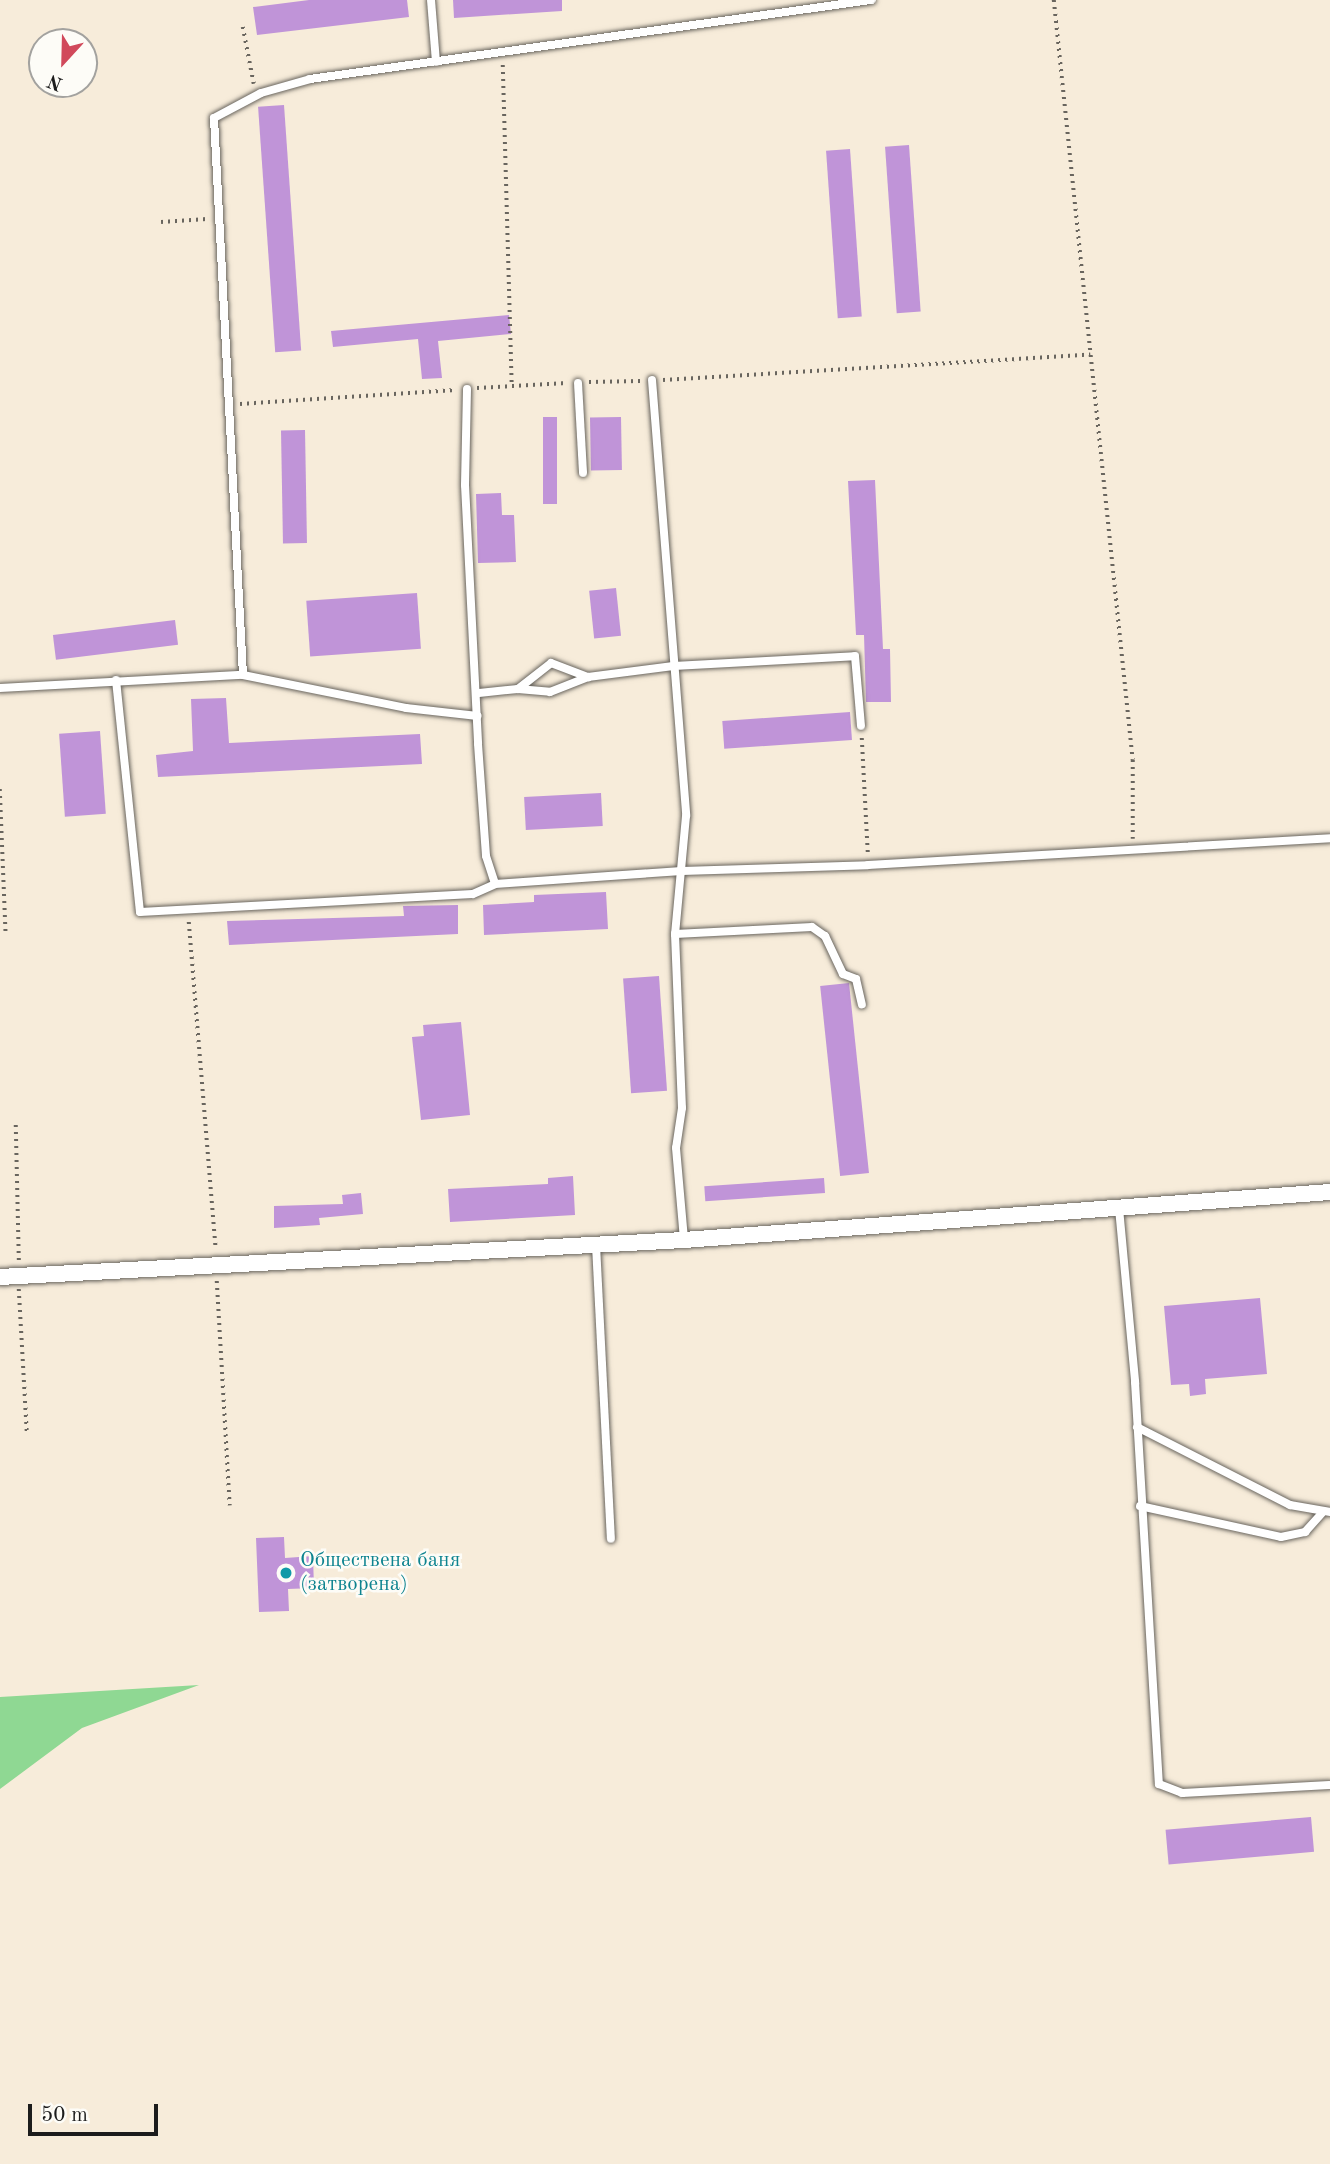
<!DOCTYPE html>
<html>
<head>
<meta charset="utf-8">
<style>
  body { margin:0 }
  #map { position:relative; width:1330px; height:2164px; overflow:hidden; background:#f7ecda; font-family:"Old Standard TT",serif }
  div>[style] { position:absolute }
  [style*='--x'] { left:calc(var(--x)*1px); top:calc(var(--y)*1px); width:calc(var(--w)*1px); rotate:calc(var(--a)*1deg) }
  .green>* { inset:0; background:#8fd893 }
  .building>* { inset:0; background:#c094d8; transform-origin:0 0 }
  .path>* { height:3.5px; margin-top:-1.75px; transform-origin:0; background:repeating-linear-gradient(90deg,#69655e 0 2px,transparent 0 7px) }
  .roads { filter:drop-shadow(0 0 2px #69655e) drop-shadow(0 0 2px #69655e) }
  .service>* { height:8px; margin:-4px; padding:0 4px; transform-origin:4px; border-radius:4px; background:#fff }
  .minor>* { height:16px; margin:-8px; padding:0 8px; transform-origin:8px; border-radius:8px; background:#fff }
  .dots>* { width:19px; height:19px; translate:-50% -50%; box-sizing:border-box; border:4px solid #fdfcf7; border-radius:50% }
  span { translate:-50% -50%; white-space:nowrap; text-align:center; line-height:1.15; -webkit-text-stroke:5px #fdfcf7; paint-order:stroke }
  .culture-label { font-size:21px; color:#0d838f }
  .left { translate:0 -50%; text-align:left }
  .north { position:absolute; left:28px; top:28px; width:70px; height:70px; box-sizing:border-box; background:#fdfcf7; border:2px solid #a3a29f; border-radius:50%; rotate:202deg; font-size:19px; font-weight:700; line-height:28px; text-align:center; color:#1c1c1c }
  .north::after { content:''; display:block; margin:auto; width:24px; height:32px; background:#d1495b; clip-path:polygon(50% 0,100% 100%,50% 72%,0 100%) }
  .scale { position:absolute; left:28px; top:2104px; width:130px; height:32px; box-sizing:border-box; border:4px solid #1c1c1c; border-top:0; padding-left:9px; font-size:21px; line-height:24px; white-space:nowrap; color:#1c1c1c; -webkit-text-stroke:5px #fdfcf7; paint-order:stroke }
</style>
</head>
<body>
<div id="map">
  <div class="green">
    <div style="clip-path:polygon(199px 1685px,82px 1728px,0 1789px,0 1697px)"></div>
  </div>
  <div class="building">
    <div style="clip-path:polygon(309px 0,407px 0,409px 17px,257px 35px,253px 7px)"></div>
    <div style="clip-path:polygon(453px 0,562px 0,562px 11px,454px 18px)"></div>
    <div style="left:284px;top:105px;width:246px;height:26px;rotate:86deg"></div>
    <div style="left:909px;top:145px;width:167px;height:24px;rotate:86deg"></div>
    <div style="left:850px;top:149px;width:168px;height:24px;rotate:86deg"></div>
    <div style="clip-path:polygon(509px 315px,511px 334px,438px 341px,442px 378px,422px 379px,418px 339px,333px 347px,331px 331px)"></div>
    <div style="left:543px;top:417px;width:14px;height:87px"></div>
    <div style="left:621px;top:417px;width:53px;height:31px;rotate:89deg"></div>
    <div style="left:305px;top:430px;width:113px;height:24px;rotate:89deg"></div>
    <div style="clip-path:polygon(875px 480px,883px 649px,890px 649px,891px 702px,866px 702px,864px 635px,856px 635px,848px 481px)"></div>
    <div style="clip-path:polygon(501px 493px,502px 515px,514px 515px,516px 562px,478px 563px,476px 494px)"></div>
    <div style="left:616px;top:588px;width:48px;height:27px;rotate:84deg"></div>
    <div style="left:417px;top:593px;width:56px;height:111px;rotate:86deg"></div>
    <div style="left:175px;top:620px;width:25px;height:123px;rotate:83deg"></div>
    <div style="clip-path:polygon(226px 698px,229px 743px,420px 734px,422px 764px,158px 777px,156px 755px,193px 751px,191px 699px)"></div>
    <div style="left:850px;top:712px;width:28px;height:128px;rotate:86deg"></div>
    <div style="left:100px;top:731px;width:83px;height:41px;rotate:86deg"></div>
    <div style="left:601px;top:793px;width:33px;height:77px;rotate:87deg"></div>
    <div style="clip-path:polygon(606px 892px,608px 929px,484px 935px,483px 905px,534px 902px,534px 895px)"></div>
    <div style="clip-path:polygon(458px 905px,458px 934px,229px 945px,227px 921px,404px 916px,403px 906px)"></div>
    <div style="left:659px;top:976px;width:115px;height:36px;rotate:86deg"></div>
    <div style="left:849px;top:983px;width:191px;height:29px;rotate:84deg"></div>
    <div style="clip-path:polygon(461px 1022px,470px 1115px,421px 1120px,412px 1037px,424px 1036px,423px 1025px)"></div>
    <div style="clip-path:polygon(573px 1176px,575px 1215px,450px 1222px,448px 1189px,548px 1184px,548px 1178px)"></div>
    <div style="left:824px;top:1178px;width:15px;height:120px;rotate:86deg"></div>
    <div style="clip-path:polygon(361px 1193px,363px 1214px,319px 1218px,320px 1225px,274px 1228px,274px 1206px,343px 1204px,342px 1195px)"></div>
    <div style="clip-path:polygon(1260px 1298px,1267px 1374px,1205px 1379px,1206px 1394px,1190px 1396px,1189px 1384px,1171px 1385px,1164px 1306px)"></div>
    <div style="clip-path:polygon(284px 1537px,285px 1558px,313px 1556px,314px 1588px,288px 1589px,289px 1611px,259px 1612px,256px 1538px)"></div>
    <div style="left:1311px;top:1817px;width:35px;height:146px;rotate:85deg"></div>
  </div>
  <div class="path">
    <div style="--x:1054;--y:0;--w:764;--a:84.07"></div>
    <div style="--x:1133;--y:760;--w:79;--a:90"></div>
    <div style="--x:243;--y:27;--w:58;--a:79.1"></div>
    <div style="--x:503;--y:65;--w:319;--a:88.4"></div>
    <div style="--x:161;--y:222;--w:46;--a:-3.7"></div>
    <div style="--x:663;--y:380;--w:428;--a:-3.4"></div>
    <div style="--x:589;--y:382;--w:52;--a:-1.1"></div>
    <div style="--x:477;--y:388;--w:90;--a:-3.2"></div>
    <div style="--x:240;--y:404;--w:216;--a:-3.7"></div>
    <div style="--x:862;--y:738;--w:115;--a:87"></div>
    <div style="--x:0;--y:789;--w:147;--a:87.7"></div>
    <div style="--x:189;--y:922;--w:328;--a:85.3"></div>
    <div style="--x:16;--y:1125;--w:136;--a:88.7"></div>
    <div style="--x:217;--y:1281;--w:225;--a:86.7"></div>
    <div style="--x:19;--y:1289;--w:145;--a:86.8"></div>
  </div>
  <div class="roads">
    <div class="service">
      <div style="--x:431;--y:0;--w:62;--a:85.4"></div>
      <div style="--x:652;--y:380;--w:437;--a:85.5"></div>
      <div style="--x:686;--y:816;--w:119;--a:95.3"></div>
      <div style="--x:675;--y:934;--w:174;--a:87.7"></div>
      <div style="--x:682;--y:1108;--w:40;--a:98.5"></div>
      <div style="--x:676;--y:1148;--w:92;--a:85"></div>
      <div style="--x:578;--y:383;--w:90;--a:86.8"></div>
      <div style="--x:467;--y:389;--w:96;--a:91.2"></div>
      <div style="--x:465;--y:485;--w:259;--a:87.1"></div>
      <div style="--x:478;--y:744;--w:112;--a:85.9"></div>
      <div style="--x:486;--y:856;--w:29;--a:72"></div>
      <div style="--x:243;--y:675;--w:558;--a:-92.98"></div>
      <div style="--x:214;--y:118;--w:53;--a:-28"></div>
      <div style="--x:261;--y:93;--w:51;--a:-15.9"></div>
      <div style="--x:310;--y:79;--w:567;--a:-8.02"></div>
      <div style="--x:116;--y:680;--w:233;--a:84.1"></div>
      <div style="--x:140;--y:912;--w:333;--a:-3.1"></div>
      <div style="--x:473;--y:894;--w:24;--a:-24"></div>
      <div style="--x:495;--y:884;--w:187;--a:-4"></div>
      <div style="--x:682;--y:871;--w:186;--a:-1.8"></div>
      <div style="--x:868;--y:865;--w:463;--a:-3.3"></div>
      <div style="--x:0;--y:688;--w:243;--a:-3.1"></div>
      <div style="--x:243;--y:675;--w:166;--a:11.4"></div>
      <div style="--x:406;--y:708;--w:72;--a:6.3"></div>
      <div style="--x:518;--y:689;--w:42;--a:-38.2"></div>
      <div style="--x:551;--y:663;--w:40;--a:21"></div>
      <div style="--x:479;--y:693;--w:39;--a:-6"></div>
      <div style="--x:518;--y:689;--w:32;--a:5"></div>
      <div style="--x:550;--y:692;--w:41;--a:-21.5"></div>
      <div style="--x:588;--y:677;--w:86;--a:-7.4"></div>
      <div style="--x:673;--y:666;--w:182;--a:-3.1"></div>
      <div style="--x:855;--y:656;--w:70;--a:85.1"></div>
      <div style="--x:675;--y:934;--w:137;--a:-2.9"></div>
      <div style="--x:812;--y:927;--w:16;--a:35"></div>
      <div style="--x:825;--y:936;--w:42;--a:64.7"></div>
      <div style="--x:843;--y:974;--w:14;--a:21"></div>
      <div style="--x:856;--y:979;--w:26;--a:77"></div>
      <div style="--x:1119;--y:1208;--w:175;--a:84.7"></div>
      <div style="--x:1135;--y:1382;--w:403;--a:86.6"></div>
      <div style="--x:1159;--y:1784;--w:25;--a:21"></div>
      <div style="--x:1182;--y:1793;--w:148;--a:-3.1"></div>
      <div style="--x:596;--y:1245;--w:294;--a:87.1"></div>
      <div style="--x:1137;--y:1427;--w:172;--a:27"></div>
      <div style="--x:1290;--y:1505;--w:41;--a:9.9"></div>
      <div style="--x:1140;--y:1506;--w:144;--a:12.4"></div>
      <div style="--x:1281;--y:1537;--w:25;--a:-12"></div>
      <div style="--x:1305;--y:1532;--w:25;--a:-48"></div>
    </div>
    <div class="minor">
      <div style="--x:0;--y:1277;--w:685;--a:-3.1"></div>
      <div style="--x:684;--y:1240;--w:648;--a:-4.25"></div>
    </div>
  </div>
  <div class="dots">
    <div style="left:286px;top:1573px;background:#0f9aa8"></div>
  </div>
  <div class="culture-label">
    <span class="left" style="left:300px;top:1573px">Обществена баня<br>(затворена)</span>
  </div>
  <div class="north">N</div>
  <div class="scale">50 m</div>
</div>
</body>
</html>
